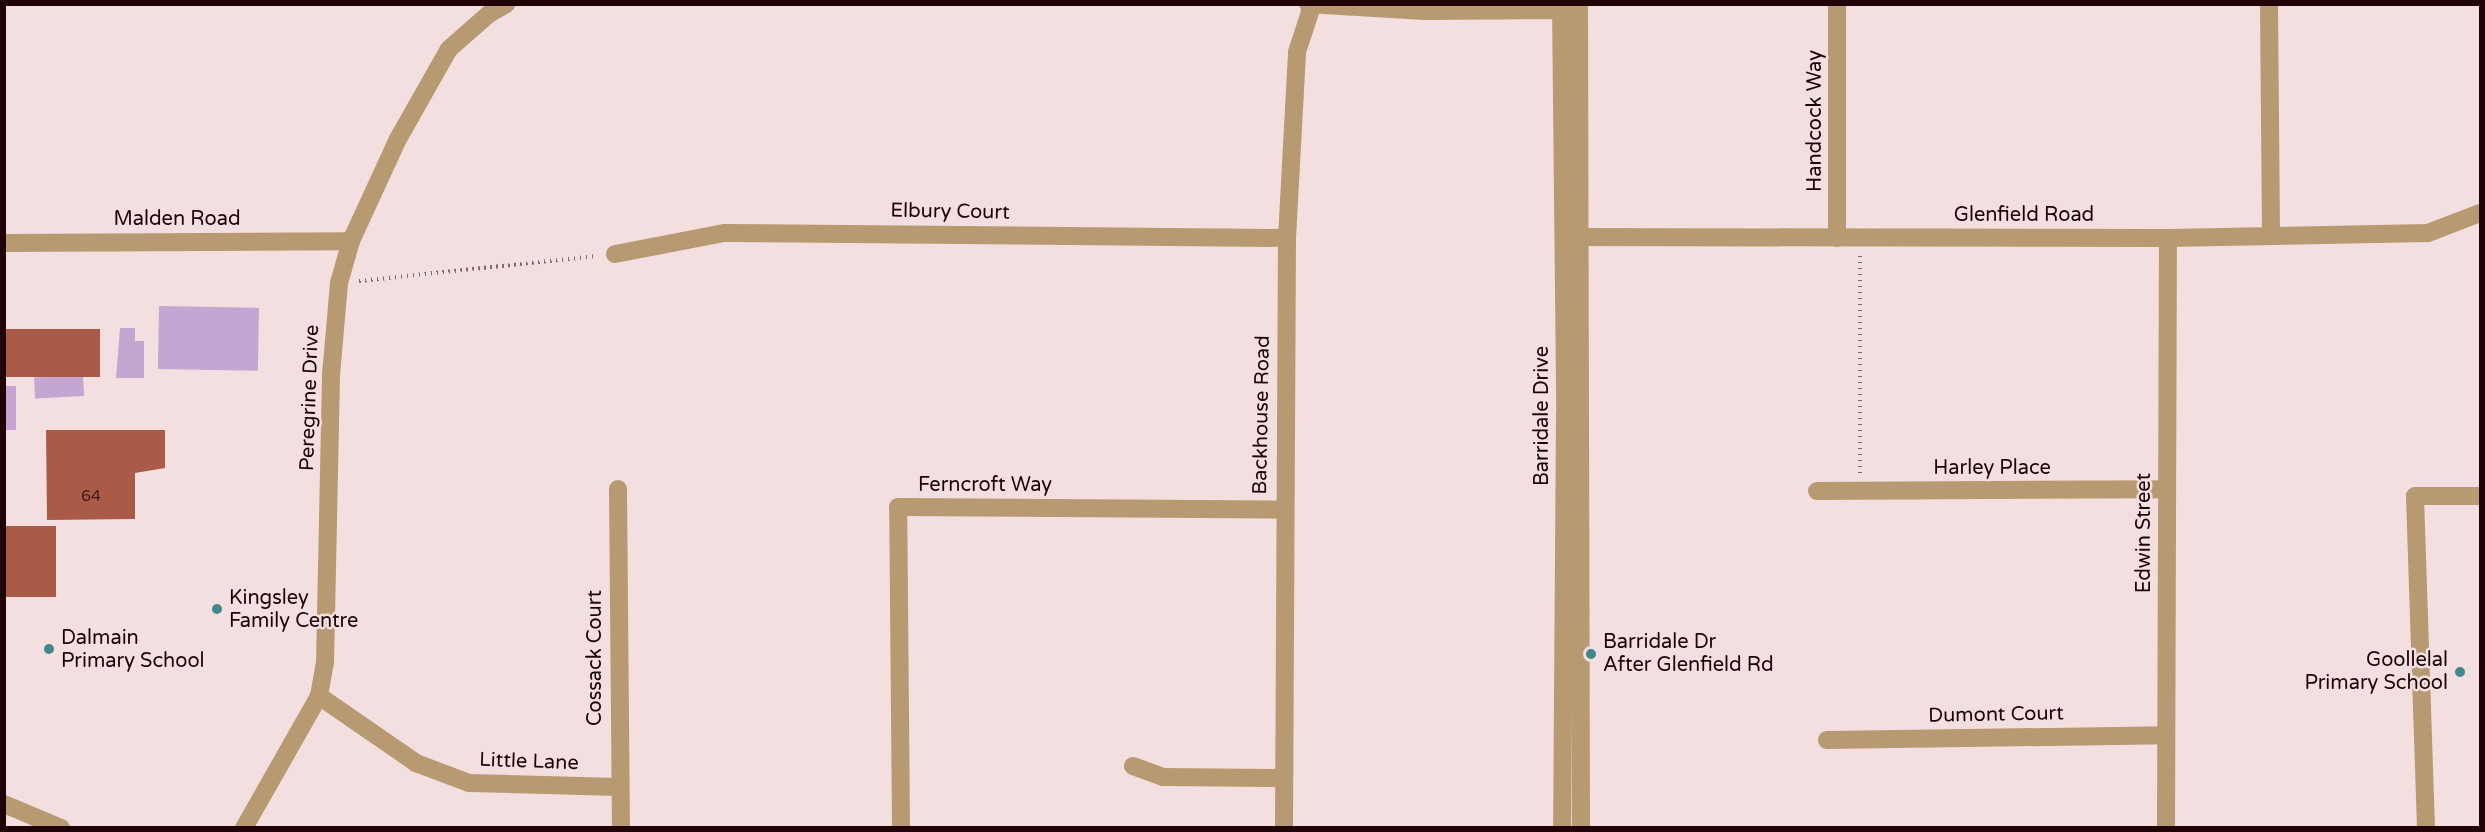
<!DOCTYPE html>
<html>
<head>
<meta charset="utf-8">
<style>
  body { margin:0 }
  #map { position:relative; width:2485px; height:832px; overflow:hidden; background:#f3dfe0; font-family:"Varela Round",sans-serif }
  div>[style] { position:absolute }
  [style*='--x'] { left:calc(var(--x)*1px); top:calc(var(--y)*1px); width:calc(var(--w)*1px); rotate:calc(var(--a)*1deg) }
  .green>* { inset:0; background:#c5a6d2; transform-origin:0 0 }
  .building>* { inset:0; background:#a95b47; transform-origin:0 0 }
  .path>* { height:4px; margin-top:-2px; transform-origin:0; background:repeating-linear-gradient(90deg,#836a6c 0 1.5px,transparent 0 6px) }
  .minor>* { height:18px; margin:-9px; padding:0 9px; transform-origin:9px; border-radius:9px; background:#b79a71 }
  .tertiary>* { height:18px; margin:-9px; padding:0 9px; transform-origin:9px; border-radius:9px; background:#b79a71 }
  .dots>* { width:16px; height:16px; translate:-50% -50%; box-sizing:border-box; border:3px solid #f3dfe0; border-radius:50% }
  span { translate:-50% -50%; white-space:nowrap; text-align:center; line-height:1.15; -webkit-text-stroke:5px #f3dfe0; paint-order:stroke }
  .number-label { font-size:16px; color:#421916 }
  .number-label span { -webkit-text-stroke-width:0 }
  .street-label { font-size:20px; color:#200306 }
  .poi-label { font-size:20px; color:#200306 }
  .left { translate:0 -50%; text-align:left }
  .right { translate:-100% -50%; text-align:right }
  .frame { position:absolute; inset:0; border:6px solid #200306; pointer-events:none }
</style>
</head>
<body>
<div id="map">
  <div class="green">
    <div style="left:159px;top:306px;width:100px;height:63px;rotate:1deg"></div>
    <div style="clip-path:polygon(120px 328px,135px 328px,135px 341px,144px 341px,144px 378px,116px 378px)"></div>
    <div style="left:83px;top:375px;width:21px;height:49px;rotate:87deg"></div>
    <div style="left:4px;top:386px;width:12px;height:44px"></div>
  </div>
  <div class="building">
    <div style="left:4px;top:329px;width:96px;height:48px"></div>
    <div style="clip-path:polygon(46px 430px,165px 430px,165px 468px,135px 473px,135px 519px,47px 520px)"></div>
    <div style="left:4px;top:526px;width:52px;height:71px"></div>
  </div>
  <div class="path">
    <div style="--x:1860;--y:256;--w:218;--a:90"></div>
    <div style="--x:359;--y:281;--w:239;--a:-6"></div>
  </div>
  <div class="minor">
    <div style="--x:1308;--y:4;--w:116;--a:3.5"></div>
    <div style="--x:1424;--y:11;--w:151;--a:-0.4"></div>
    <div style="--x:1837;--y:4;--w:234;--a:90"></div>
    <div style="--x:2269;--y:4;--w:232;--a:89.5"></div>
    <div style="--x:1565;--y:237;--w:603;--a:0.1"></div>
    <div style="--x:2168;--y:238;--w:260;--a:-1.1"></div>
    <div style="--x:2428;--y:233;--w:56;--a:-21"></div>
    <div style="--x:4;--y:243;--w:347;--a:-0.3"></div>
    <div style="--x:615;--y:254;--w:111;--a:-10.9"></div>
    <div style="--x:724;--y:233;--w:563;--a:0.51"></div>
    <div style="--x:618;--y:489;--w:339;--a:89.5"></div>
    <div style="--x:1817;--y:491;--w:350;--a:-0.3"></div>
    <div style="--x:319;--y:696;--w:118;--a:34.6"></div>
    <div style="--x:416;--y:763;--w:57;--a:20.7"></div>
    <div style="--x:469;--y:783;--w:149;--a:1.5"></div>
    <div style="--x:1827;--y:740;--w:339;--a:-0.8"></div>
    <div style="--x:1133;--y:766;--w:32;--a:20"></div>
    <div style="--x:1163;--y:777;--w:121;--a:0.5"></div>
    <div style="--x:4;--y:804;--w:62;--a:22.8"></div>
    <div style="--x:244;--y:828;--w:152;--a:-60.4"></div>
    <div style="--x:319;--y:696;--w:34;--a:-80"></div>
    <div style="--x:325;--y:663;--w:288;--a:-88.8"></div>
    <div style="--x:331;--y:375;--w:92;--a:-85"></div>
    <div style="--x:339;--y:283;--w:44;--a:-74.1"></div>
    <div style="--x:351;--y:241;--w:112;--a:-65.3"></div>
    <div style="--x:398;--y:139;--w:103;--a:-60.5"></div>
    <div style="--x:449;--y:49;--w:53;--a:-41.2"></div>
    <div style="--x:489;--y:14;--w:20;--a:-30"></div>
    <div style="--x:901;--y:828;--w:321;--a:-90.5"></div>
    <div style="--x:898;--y:507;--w:386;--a:0.4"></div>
    <div style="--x:1284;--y:828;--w:590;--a:-89.71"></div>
    <div style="--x:1287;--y:238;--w:186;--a:-86.9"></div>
    <div style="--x:1297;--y:52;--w:48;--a:-71.9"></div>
    <div style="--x:2166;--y:828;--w:590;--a:-89.81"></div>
    <div style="--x:2426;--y:828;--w:332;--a:-91.9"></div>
    <div style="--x:2415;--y:496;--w:65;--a:0"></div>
  </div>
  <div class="tertiary">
    <div style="--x:1561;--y:4;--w:409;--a:89.4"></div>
    <div style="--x:1565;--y:413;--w:415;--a:90.4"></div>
    <div style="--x:1579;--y:4;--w:824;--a:89.86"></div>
  </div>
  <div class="dots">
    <div style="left:217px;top:609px;background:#408889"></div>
    <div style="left:49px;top:649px;background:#408889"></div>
    <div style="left:1591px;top:654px;background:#408889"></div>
    <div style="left:2460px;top:672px;background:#408889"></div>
  </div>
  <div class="number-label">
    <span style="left:91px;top:496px">64</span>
  </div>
  <div class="street-label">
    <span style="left:1815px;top:121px;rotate:-90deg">Handcock Way</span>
    <span style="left:950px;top:212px;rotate:1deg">Elbury Court</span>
    <span style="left:2024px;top:215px">Glenfield Road</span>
    <span style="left:177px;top:219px">Malden Road</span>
    <span style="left:310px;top:398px;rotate:-88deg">Peregrine Drive</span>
    <span style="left:1262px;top:415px;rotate:-89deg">Backhouse Road</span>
    <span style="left:1542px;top:416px;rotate:-90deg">Barridale Drive</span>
    <span style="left:1992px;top:468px">Harley Place</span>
    <span style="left:985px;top:485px">Ferncroft Way</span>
    <span style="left:2144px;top:533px;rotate:-90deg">Edwin Street</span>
    <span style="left:595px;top:658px;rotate:-90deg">Cossack Court</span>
    <span style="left:1996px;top:715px;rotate:-1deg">Dumont Court</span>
    <span style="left:529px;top:762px;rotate:2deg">Little Lane</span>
  </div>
  <div class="poi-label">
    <span class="left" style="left:229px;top:610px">Kingsley<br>Family Centre</span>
    <span class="left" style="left:61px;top:650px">Dalmain<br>Primary School</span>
    <span class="left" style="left:1603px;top:654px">Barridale Dr<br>After Glenfield Rd</span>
    <span class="right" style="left:2448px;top:672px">Goollelal<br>Primary School</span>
  </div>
  <div class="frame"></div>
</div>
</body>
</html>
